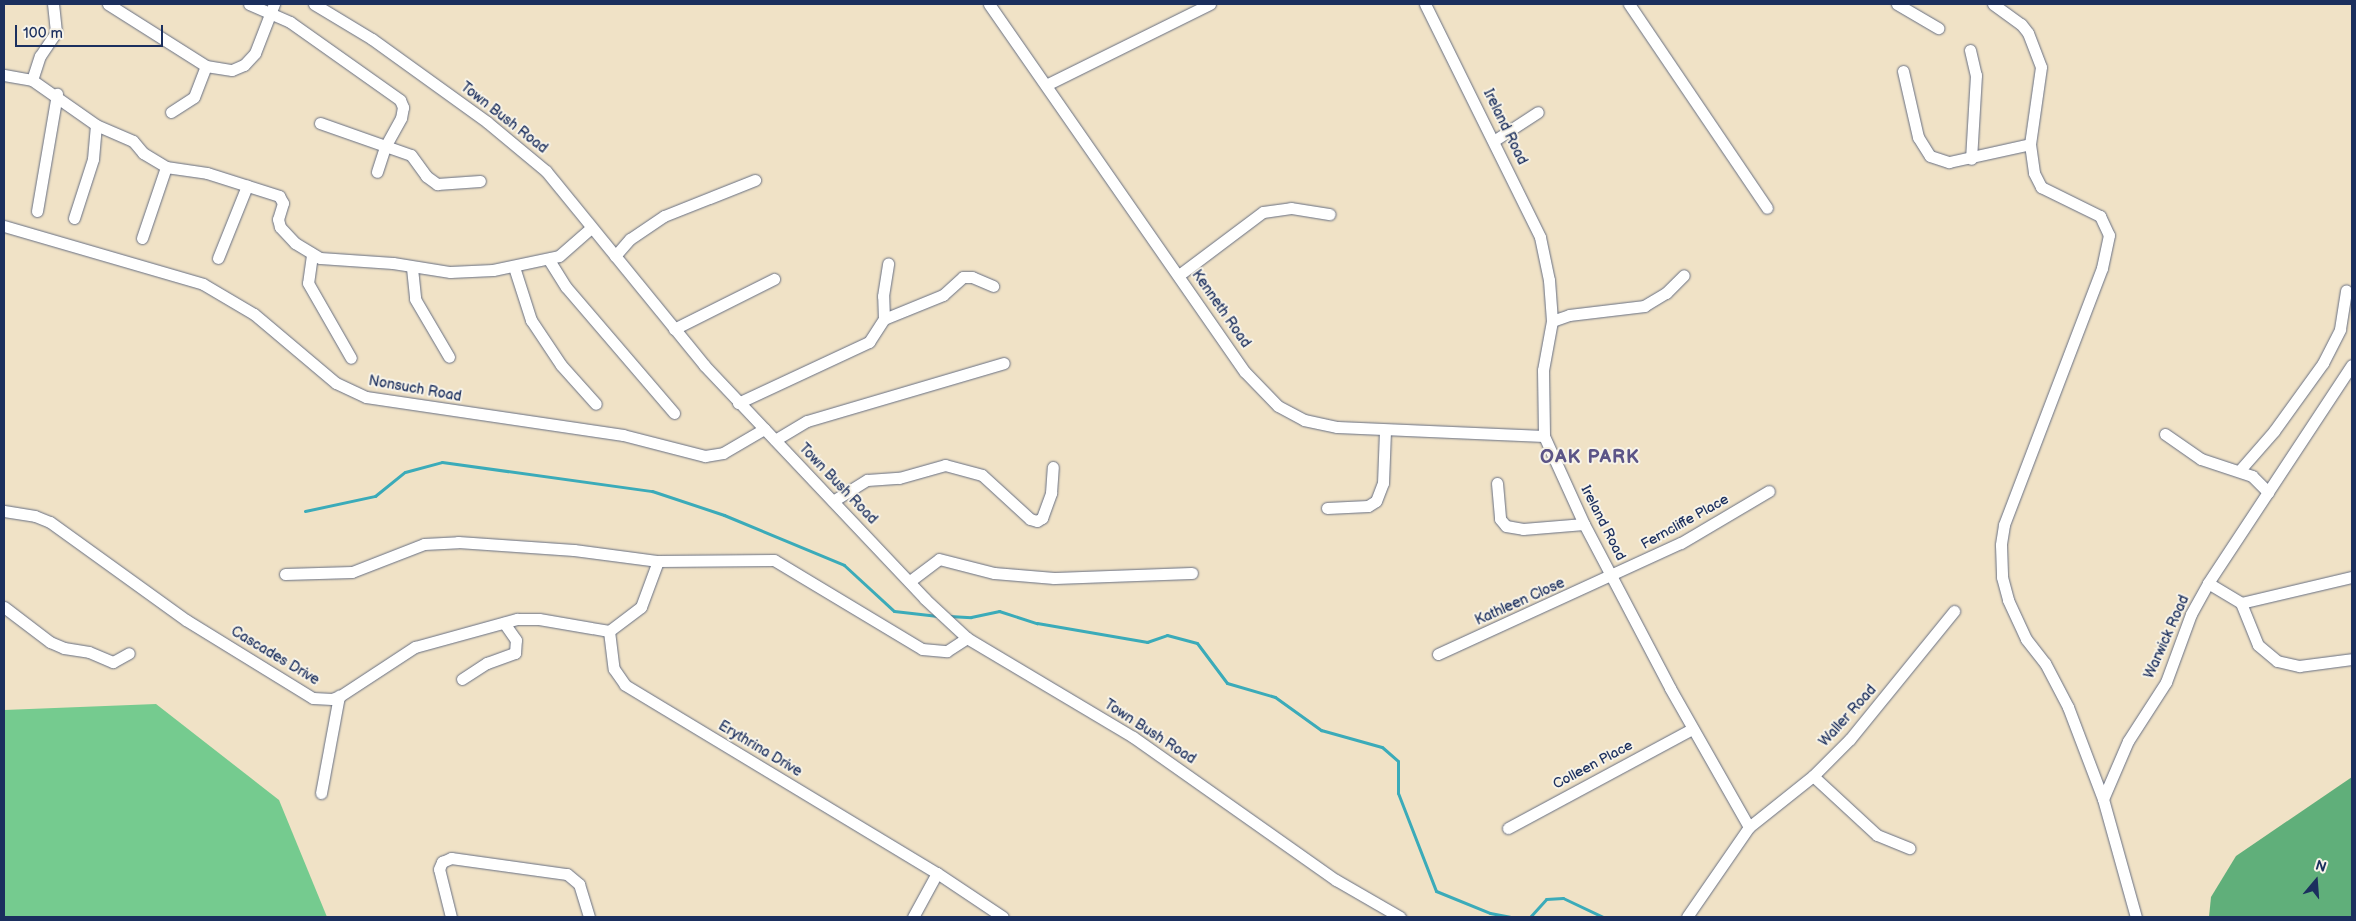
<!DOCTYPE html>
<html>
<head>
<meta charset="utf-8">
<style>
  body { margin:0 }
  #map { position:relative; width:2356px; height:921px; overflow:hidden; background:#f0e2c6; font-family:"Balsamiq Sans",sans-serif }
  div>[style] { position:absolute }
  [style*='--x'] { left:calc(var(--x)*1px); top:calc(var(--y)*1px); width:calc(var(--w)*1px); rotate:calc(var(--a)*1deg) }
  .green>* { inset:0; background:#75cb8f }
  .forest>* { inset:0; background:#60af7a }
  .stream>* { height:3px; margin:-1.5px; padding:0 1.5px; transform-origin:1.5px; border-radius:1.5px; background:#3babb9 }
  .roads { filter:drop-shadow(0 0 1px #666e82) drop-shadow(0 0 1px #666e82) }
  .minor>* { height:11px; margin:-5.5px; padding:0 5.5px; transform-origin:5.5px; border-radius:5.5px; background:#fff }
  span { translate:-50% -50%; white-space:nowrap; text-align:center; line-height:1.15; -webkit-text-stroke:4px #f7f3e8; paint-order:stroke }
  .street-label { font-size:14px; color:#1b2f5e }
  .district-label { font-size:19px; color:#5c5587; font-weight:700; letter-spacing:1px }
  .frame { position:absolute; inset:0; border:5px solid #1b2f5e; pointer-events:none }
  .north { position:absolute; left:2291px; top:856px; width:50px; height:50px; -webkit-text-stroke:4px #f7f3e8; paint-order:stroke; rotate:18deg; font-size:14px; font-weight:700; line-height:20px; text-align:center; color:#1b2f5e }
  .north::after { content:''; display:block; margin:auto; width:18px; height:22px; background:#1b2f5e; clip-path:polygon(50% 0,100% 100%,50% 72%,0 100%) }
  .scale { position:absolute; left:15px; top:25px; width:148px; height:22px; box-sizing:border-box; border:2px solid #1b2f5e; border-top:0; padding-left:6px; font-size:15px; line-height:18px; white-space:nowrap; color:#1b2f5e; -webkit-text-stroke:4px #f7f3e8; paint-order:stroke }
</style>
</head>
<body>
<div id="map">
  <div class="green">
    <div style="clip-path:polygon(156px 704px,279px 800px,327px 917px,4px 917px,4px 710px)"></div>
  </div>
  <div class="forest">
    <div style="clip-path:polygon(2352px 777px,2352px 917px,2209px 917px,2211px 897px,2236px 856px)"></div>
  </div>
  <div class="stream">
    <div style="--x:305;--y:511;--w:72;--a:-12.1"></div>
    <div style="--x:375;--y:496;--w:38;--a:-39"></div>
    <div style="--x:405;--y:472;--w:38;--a:-15"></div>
    <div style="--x:442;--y:462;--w:212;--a:7.9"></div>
    <div style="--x:652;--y:491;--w:76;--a:18.4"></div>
    <div style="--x:724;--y:515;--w:130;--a:22.6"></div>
    <div style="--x:844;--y:565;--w:68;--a:42.6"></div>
    <div style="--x:894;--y:611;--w:44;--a:6.5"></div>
    <div style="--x:949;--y:616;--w:22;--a:3"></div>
    <div style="--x:971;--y:617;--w:29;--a:-12"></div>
    <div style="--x:999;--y:611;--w:40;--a:18"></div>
    <div style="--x:1037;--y:623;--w:112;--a:9.8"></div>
    <div style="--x:1147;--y:642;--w:21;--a:-19"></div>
    <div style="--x:1167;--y:635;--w:31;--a:15"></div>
    <div style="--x:1197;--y:643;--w:50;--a:53.1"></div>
    <div style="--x:1227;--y:683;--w:50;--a:16.3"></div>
    <div style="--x:1275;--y:697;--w:57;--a:35.7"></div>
    <div style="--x:1321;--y:730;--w:63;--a:15.6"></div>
    <div style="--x:1382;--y:747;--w:21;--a:41"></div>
    <div style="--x:1398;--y:761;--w:32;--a:90"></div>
    <div style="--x:1398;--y:793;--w:105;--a:68.8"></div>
    <div style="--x:1436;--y:891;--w:58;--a:22.2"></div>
    <div style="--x:1490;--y:913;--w:20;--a:11"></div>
    <div style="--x:1530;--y:917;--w:24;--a:-48"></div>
    <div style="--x:1546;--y:899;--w:17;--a:-3"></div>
    <div style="--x:1563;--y:898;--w:44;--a:25.4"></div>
  </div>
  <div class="roads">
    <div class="minor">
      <div style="--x:108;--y:4;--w:116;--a:32.3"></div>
      <div style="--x:206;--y:66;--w:26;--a:9"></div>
      <div style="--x:232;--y:70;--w:13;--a:-23"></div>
      <div style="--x:244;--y:65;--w:16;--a:-47"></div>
      <div style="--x:255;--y:53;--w:53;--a:-68.8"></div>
      <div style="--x:249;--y:4;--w:45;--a:23.7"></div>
      <div style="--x:290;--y:22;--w:135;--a:35.3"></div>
      <div style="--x:400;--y:100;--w:8;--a:67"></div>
      <div style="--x:403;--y:107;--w:11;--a:100"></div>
      <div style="--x:401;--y:118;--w:33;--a:119"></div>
      <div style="--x:385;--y:147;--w:26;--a:108"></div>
      <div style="--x:314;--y:4;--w:68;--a:31.1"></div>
      <div style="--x:372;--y:39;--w:142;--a:35.8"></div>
      <div style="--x:487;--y:122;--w:77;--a:39.7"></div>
      <div style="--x:546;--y:171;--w:250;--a:50.8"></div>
      <div style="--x:704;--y:365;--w:322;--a:46.6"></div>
      <div style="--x:925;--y:599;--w:57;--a:42.9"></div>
      <div style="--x:967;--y:638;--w:193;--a:30.8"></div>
      <div style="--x:1133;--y:737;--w:248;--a:35.2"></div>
      <div style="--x:1336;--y:880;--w:74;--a:30"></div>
      <div style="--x:989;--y:4;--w:448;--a:55.2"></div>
      <div style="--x:1245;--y:372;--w:47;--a:45.9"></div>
      <div style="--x:1278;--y:406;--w:30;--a:28"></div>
      <div style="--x:1304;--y:420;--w:34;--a:12"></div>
      <div style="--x:1337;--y:427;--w:207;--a:2.5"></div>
      <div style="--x:1425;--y:4;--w:260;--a:63.7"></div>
      <div style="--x:1540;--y:237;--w:44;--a:78.2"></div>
      <div style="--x:1549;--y:280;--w:41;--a:85.8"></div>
      <div style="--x:1552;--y:321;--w:50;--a:100.4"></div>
      <div style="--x:1543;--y:370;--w:66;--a:89.1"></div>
      <div style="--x:1544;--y:436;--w:97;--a:65.6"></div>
      <div style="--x:1584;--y:524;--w:185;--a:62.3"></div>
      <div style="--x:1670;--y:688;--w:160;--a:60.4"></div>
      <div style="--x:1749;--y:827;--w:109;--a:124.6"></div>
      <div style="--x:1629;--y:4;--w:246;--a:55.9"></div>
      <div style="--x:1897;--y:4;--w:48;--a:30.3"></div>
      <div style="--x:1993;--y:4;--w:34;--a:36"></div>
      <div style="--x:2021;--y:24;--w:11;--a:52"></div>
      <div style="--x:2028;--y:33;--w:36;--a:69"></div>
      <div style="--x:2041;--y:67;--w:78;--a:98.1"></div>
      <div style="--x:2030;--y:144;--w:29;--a:82"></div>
      <div style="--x:2034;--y:173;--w:16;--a:63"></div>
      <div style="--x:2041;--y:187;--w:66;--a:26.2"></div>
      <div style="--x:2100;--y:216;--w:21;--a:65"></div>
      <div style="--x:2109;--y:235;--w:34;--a:102"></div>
      <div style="--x:2102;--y:268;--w:275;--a:110.9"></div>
      <div style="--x:2004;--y:525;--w:20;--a:99"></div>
      <div style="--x:2001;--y:545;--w:32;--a:88"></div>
      <div style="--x:2002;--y:577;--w:24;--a:75"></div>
      <div style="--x:2008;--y:600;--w:43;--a:65.2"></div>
      <div style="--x:2026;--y:639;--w:31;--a:52"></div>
      <div style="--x:2045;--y:663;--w:50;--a:62.4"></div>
      <div style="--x:2068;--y:707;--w:98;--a:69.2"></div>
      <div style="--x:2103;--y:799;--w:123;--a:74.4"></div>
      <div style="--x:1970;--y:50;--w:26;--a:77"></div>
      <div style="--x:1976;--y:75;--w:84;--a:93.4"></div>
      <div style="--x:1903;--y:71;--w:68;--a:77.2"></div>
      <div style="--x:1918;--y:137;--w:22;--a:58"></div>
      <div style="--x:1930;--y:156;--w:20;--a:18"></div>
      <div style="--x:1949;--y:162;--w:83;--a:-12.5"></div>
      <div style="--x:4;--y:75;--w:28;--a:10"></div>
      <div style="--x:32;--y:80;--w:78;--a:35.1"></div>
      <div style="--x:96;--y:125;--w:40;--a:23.4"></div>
      <div style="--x:133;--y:141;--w:16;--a:50"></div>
      <div style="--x:143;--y:153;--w:27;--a:31"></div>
      <div style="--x:166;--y:167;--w:41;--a:8.3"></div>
      <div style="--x:207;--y:173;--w:76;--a:17.7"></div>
      <div style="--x:279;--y:196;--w:8;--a:60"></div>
      <div style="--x:283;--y:203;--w:17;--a:107"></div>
      <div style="--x:278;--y:219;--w:8;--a:76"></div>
      <div style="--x:280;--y:227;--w:22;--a:47"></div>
      <div style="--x:295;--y:243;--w:29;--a:31"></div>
      <div style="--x:320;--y:258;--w:73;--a:3.9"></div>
      <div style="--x:393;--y:263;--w:58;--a:9"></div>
      <div style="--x:450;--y:272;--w:43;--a:-2.7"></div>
      <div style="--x:493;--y:270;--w:67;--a:-12"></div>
      <div style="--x:559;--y:256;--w:43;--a:-41.2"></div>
      <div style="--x:32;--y:80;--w:25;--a:-72"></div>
      <div style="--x:40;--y:56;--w:29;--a:-56"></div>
      <div style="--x:56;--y:32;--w:28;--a:-96"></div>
      <div style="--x:1046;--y:85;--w:183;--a:-26.3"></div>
      <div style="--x:171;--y:112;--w:27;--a:-33"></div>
      <div style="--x:194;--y:97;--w:33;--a:-69"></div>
      <div style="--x:320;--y:123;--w:96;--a:19.4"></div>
      <div style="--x:411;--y:155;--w:26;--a:54"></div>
      <div style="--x:426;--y:176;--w:14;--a:36"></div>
      <div style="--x:437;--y:184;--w:43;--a:-4"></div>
      <div style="--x:1495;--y:140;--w:51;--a:-33.1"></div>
      <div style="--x:37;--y:211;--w:119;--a:-80.3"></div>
      <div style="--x:74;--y:218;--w:62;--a:-72.1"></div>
      <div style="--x:93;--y:159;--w:34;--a:-85"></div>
      <div style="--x:4;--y:226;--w:207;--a:16.2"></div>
      <div style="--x:203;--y:284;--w:59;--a:30.5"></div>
      <div style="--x:254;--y:314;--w:107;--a:40.1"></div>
      <div style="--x:336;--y:383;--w:33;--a:25"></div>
      <div style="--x:366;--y:397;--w:260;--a:8.4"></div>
      <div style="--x:623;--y:435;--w:85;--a:14.4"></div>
      <div style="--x:705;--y:456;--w:18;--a:-9"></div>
      <div style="--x:723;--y:453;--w:48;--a:-30.3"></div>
      <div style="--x:142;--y:238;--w:75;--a:-71.3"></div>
      <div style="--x:312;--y:255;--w:28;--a:98"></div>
      <div style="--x:308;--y:283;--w:86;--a:60.2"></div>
      <div style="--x:615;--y:256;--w:23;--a:-49"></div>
      <div style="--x:630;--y:239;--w:41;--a:-34.1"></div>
      <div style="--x:664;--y:216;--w:98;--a:-21.6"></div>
      <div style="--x:218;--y:258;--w:78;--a:-68.1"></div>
      <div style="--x:549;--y:260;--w:32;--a:58"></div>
      <div style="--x:566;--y:287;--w:166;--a:49.4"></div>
      <div style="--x:514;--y:267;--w:56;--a:72.2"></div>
      <div style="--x:531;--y:320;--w:54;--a:56.3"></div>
      <div style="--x:561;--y:365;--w:52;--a:48.1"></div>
      <div style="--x:412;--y:268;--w:31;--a:84"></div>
      <div style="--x:415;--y:299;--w:67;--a:59.6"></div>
      <div style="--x:1179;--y:275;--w:105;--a:-36.9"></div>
      <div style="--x:1263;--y:212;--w:28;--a:-8"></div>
      <div style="--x:1291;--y:208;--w:39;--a:9"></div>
      <div style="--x:884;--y:319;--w:64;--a:-22.1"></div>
      <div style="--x:943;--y:295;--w:27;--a:-42"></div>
      <div style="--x:963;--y:277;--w:9;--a:0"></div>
      <div style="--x:972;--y:277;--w:23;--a:23"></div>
      <div style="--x:1552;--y:321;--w:18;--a:-19"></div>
      <div style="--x:1569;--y:315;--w:76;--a:-6.8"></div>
      <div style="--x:1644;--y:306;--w:26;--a:-31"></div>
      <div style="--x:1666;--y:293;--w:25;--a:-45"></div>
      <div style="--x:674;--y:329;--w:112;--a:-26.6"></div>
      <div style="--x:738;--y:403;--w:145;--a:-25"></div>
      <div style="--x:869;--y:342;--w:27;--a:-57"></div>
      <div style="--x:884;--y:319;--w:23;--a:-92"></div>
      <div style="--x:883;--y:296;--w:33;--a:-81"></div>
      <div style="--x:2165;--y:434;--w:44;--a:34.8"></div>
      <div style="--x:2201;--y:459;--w:54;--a:18.4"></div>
      <div style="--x:2252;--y:476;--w:23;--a:45"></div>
      <div style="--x:775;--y:440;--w:37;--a:-31"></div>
      <div style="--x:807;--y:421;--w:205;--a:-16.4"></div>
      <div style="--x:2240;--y:470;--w:52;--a:-48.9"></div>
      <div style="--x:2274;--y:431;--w:84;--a:-54.2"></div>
      <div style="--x:2323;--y:363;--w:38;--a:-63"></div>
      <div style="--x:2340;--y:329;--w:39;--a:-81"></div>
      <div style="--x:1497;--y:483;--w:36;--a:85"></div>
      <div style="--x:1500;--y:519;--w:9;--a:49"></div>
      <div style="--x:1506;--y:526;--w:17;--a:10"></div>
      <div style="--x:1523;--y:529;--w:61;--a:-4.7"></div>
      <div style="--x:833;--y:501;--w:40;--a:-32"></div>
      <div style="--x:867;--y:480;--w:32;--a:-4"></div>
      <div style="--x:899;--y:478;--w:48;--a:-15.8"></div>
      <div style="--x:945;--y:465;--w:38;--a:15"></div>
      <div style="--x:982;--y:475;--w:65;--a:42.5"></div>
      <div style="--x:1030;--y:519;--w:7;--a:16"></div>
      <div style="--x:1037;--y:521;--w:6;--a:-31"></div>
      <div style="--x:1042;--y:518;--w:27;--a:-70"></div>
      <div style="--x:1051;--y:493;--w:26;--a:-86"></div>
      <div style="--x:1327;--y:508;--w:41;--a:-2.8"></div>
      <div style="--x:1368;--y:506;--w:9;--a:-32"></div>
      <div style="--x:1376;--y:501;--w:19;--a:-69"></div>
      <div style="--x:1383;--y:483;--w:53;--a:-87.8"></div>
      <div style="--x:4;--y:511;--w:31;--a:9"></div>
      <div style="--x:35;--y:516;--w:16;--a:22"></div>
      <div style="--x:50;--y:522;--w:168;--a:35.8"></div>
      <div style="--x:186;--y:620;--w:149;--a:31.6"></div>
      <div style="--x:313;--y:698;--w:19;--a:3"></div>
      <div style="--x:332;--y:699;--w:9;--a:-21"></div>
      <div style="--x:340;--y:696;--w:90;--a:-33.2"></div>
      <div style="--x:415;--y:647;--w:106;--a:-15.4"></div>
      <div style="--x:517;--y:619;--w:22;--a:0"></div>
      <div style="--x:539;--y:619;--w:71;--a:9.7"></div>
      <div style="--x:658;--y:561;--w:49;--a:110.3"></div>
      <div style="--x:641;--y:607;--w:40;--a:143"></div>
      <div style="--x:609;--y:631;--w:38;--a:83"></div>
      <div style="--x:614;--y:669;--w:19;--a:55"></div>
      <div style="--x:625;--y:685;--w:364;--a:31.1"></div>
      <div style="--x:937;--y:873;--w:79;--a:33.7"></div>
      <div style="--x:285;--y:574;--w:67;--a:-1.7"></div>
      <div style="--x:352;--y:572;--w:77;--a:-21.3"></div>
      <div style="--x:424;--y:544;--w:34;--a:-3"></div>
      <div style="--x:458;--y:542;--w:116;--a:3.9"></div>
      <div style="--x:574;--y:550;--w:85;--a:7.5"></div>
      <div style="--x:658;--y:561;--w:116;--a:-0.5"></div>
      <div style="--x:774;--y:560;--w:173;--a:31"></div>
      <div style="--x:922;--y:649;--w:25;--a:5"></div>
      <div style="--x:947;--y:651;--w:24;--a:-33"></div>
      <div style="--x:910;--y:581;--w:36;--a:-37"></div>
      <div style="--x:939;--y:559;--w:57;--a:14.3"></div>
      <div style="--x:994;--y:573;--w:60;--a:4.8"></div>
      <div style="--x:1054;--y:578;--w:138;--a:-2.1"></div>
      <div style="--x:2208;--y:583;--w:39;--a:31"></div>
      <div style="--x:2241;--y:603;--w:45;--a:68"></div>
      <div style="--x:2258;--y:645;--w:25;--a:40"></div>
      <div style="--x:2277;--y:661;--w:23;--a:13"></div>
      <div style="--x:2299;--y:666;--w:53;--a:-7.5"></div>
      <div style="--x:2241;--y:603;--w:114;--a:-13.2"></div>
      <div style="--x:4;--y:607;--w:58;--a:37.3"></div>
      <div style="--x:50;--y:642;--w:15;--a:23"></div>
      <div style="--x:64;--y:648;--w:25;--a:9"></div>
      <div style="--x:89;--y:652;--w:26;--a:23"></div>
      <div style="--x:113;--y:662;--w:18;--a:-29"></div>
      <div style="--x:1438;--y:654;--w:267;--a:-24.6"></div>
      <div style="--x:1681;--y:543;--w:102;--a:-30.6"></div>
      <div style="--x:462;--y:679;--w:30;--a:-33"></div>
      <div style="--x:487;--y:663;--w:30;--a:-20"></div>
      <div style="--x:515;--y:653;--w:13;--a:-86"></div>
      <div style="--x:516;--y:640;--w:21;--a:-125"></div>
      <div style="--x:1813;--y:776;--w:87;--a:42.7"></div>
      <div style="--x:1877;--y:835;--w:35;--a:22"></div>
      <div style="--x:321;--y:793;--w:99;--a:-79.5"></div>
      <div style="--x:2103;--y:799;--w:63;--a:-66.7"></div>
      <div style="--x:2128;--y:741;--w:70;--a:-57.2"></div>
      <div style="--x:2166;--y:682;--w:72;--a:-69.8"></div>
      <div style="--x:2191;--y:614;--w:35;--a:-61"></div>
      <div style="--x:2208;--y:583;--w:261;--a:-56.6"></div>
      <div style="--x:1749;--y:827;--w:82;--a:-38.6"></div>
      <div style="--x:1813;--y:776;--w:52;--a:-45"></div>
      <div style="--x:1850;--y:739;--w:165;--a:-50.9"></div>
      <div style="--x:1508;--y:828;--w:209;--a:-28.3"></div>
      <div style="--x:451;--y:917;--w:49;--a:-104"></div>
      <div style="--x:439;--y:869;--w:8;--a:-67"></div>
      <div style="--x:442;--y:862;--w:10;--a:-24"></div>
      <div style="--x:451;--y:858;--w:117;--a:7.9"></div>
      <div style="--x:567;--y:874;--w:16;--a:40"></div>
      <div style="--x:579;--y:884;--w:34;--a:73"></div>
      <div style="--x:913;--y:917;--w:50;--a:-61.4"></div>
    </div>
  </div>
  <div class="street-label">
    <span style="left:504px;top:118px;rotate:38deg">Town Bush Road</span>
    <span style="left:1505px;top:127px;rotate:64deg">Ireland Road</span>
    <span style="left:1221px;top:309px;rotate:55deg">Kenneth Road</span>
    <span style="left:415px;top:389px;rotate:10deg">Nonsuch Road</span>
    <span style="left:838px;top:484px;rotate:46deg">Town Bush Road</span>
    <span style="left:1685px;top:522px;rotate:-29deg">Ferncliffe Place</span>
    <span style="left:1603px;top:523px;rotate:63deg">Ireland Road</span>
    <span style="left:1520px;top:602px;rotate:-24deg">Kathleen Close</span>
    <span style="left:2167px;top:637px;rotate:-66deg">Warwick Road</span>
    <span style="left:275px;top:656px;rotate:31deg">Cascades Drive</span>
    <span style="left:1848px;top:716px;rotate:-48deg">Waller Road</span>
    <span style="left:1150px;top:732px;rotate:33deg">Town Bush Road</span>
    <span style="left:760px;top:749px;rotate:31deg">Erythrina Drive</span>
    <span style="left:1593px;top:765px;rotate:-28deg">Colleen Place</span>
  </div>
  <div class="district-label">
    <span style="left:1590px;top:458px">OAK PARK</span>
  </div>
  <div class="frame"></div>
  <div class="north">N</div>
  <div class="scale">100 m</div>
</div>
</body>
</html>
